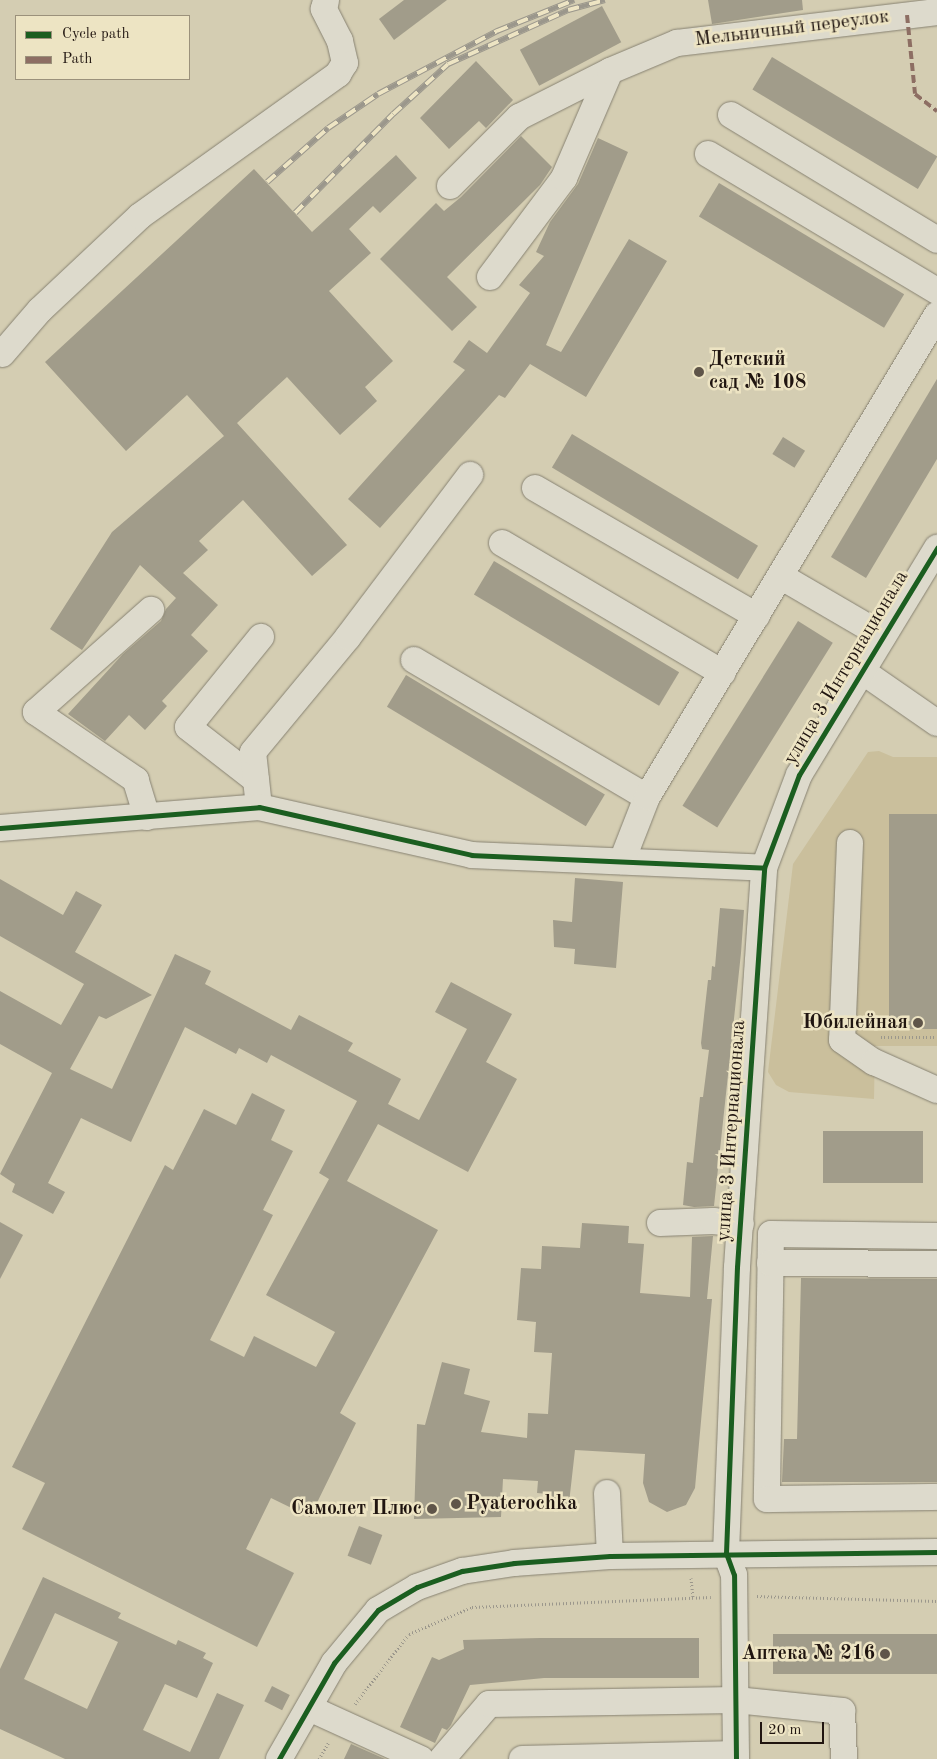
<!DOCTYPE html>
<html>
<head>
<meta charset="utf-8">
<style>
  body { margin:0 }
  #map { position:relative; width:937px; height:1759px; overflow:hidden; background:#d4cdb2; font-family:"Old Standard TT",serif }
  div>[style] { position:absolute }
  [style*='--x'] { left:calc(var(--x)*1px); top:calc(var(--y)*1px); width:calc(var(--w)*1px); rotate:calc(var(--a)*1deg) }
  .green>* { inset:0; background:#cabf9c }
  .building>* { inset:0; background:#a19c8a; transform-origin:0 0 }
  .path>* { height:3px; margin-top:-1.5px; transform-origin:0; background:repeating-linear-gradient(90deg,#9b978c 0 1px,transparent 0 3.5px) }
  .roads { filter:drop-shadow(0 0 1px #878272) drop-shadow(0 0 1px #878272) }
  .minor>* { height:26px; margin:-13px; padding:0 13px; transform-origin:13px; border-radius:13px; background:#dddacc }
  .rail>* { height:5.5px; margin-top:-2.75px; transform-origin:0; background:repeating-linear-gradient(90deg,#ede4c3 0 11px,#9b978c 0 22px); box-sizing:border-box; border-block:1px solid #9b978c }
  .quiet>* { height:4px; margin-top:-2px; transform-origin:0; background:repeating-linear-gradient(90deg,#8d6e63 0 8px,transparent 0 12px) }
  .cycleway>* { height:5px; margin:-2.5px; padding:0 2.5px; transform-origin:2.5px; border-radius:2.5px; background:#1b5e20 }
  .dots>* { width:14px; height:14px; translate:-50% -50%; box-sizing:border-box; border:2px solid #ede4c3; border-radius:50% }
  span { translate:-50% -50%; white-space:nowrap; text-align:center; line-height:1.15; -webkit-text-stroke:5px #ede4c3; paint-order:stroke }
  .street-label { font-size:20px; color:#201510 }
  .poi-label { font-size:20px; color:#201510; font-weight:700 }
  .left { translate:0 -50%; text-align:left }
  .right { translate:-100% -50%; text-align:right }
  .legend { position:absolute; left:15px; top:15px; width:175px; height:65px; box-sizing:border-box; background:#ede4c3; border:1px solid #9b917b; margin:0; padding:6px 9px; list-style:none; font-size:15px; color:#201510 }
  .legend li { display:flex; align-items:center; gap:10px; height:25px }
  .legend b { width:25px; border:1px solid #9b917b }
  .scale { position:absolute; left:760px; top:1722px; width:64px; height:22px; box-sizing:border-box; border:2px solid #201510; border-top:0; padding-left:6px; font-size:15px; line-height:18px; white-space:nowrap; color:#201510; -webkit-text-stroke:4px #ede4c3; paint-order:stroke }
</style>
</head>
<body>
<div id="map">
  <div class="green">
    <div style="clip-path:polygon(879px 751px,893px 757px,937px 757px,937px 1046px,875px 1046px,874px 1099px,789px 1092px,776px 1085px,768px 1072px,793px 864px,868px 752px)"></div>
  </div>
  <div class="building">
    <div style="clip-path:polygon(404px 0,447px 0,394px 40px,379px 19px)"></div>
    <div style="clip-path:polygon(708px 0,802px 0,803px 10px,712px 24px)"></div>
    <div style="left:602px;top:6px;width:41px;height:93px;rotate:62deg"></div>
    <div style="left:772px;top:57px;width:193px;height:38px;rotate:31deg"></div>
    <div style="clip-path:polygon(476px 61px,513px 100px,486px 128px,479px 121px,449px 149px,420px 118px)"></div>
    <div style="clip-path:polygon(521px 136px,552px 167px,540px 185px,447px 277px,477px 307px,452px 331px,380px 259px,436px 203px,444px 211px,461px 197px)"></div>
    <div style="clip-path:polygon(598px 138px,628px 152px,546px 345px,561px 352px,629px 239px,667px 261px,586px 397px,530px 364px,505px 398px,499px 395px,380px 528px,348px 499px,465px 370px,453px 362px,469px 340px,487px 353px,530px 293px,519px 285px,544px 256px,536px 252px,550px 222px,578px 184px)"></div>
    <div style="clip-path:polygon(396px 155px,417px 178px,380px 213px,373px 206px,349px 229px,371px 253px,329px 291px,393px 361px,365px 387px,377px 401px,340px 435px,287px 377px,237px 423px,347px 545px,312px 576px,243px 500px,199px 541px,208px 550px,183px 573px,218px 605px,191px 635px,208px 651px,162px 701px,167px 706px,145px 730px,129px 715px,105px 741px,68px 714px,123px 654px,161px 621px,166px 609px,176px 598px,140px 565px,82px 650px,50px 629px,112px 532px,224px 436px,187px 395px,126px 451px,45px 362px,254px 169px,312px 232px)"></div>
    <div style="left:719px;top:183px;width:216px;height:39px;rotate:31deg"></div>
    <div style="clip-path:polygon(937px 379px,937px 459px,866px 578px,831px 557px)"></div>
    <div style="left:572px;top:434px;width:217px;height:39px;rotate:31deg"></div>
    <div style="left:783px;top:437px;width:26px;height:20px;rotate:32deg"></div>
    <div style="left:494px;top:561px;width:216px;height:39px;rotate:31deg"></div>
    <div style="left:798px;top:621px;width:41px;height:218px;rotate:32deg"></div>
    <div style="left:406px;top:675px;width:232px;height:37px;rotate:31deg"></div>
    <div style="left:889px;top:814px;width:48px;height:215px"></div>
    <div style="clip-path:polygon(575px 878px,623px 882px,616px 968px,574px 964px,575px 949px,554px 947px,553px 920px,572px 922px)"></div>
    <div style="clip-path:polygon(0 879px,63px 915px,76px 891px,102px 905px,75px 952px,152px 995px,106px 1019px,99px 1016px,70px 1069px,112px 1089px,175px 954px,211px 971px,205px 984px,291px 1030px,299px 1015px,353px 1043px,348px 1051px,401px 1079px,388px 1104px,419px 1120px,467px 1029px,435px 1012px,451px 982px,512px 1014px,486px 1062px,517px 1079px,468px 1172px,378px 1124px,347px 1181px,438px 1230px,340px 1413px,356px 1423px,310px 1517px,271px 1498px,246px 1549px,294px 1573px,257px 1647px,22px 1529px,45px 1483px,12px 1467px,165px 1165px,173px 1170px,204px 1109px,236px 1125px,252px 1093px,285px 1110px,271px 1140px,293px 1151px,263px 1210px,273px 1215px,210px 1340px,244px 1357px,254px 1336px,316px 1367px,335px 1332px,266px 1295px,329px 1179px,319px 1173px,357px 1101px,271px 1055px,267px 1063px,239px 1048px,236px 1054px,185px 1027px,131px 1142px,81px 1118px,48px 1183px,65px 1192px,53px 1214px,12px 1192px,15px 1184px,0 1174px,52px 1073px,0 1044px,0 991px,61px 1025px,84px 984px,0 936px)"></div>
    <div style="clip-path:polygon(720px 908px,744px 910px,741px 953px,714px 1206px,694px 1207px,683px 1205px,687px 1162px,693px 1163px,700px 1097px,703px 1097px,709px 1050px,702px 1049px,701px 1043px,708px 980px,711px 980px,712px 966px,715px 967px)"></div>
    <div style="left:923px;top:1131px;width:52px;height:100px;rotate:90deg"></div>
    <div style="clip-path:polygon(0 1222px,23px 1235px,0 1279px)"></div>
    <div style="clip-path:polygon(582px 1223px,629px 1226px,628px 1243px,644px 1244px,640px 1293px,690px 1297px,692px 1237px,713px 1236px,707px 1299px,712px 1299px,695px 1488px,686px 1505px,667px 1512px,649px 1502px,643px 1483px,645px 1454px,575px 1450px,569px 1503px,560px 1506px,551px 1502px,548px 1494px,537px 1493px,538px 1481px,503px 1479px,501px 1517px,414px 1519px,417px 1424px,425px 1425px,442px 1362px,470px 1369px,464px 1394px,490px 1401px,481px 1432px,527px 1438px,528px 1413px,548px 1414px,552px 1353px,534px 1352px,536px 1322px,517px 1320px,521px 1268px,541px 1269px,542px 1246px,580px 1248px)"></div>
    <div style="clip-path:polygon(801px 1278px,937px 1279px,937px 1482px,782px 1482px,784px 1439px,797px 1439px)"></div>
    <div style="left:359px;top:1526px;width:25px;height:32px;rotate:21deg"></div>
    <div style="clip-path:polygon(evenodd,43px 1577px,121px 1613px,118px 1618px,176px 1645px,178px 1640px,206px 1653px,203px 1658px,213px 1663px,197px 1698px,165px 1684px,143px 1730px,190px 1752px,217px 1693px,244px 1705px,219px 1759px,65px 1759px,0 1729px,0 1669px,43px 1577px,55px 1613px,118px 1642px,87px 1709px,24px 1679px,55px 1613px)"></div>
    <div style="left:937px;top:1634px;width:40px;height:164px;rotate:90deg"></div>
    <div style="clip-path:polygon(540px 1638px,699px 1638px,699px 1678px,544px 1678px,470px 1685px,451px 1725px,447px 1730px,442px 1728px,435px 1743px,400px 1727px,432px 1657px,439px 1660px,464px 1649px,463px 1640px)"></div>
    <div style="left:272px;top:1686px;width:20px;height:17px;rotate:27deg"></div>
    <div style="clip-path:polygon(351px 1744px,385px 1759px,344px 1759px)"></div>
  </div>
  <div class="path">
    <div style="--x:881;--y:1037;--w:56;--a:0"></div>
    <div style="--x:691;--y:1578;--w:20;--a:84"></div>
    <div style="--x:757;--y:1596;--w:180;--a:1.6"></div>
    <div style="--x:355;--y:1704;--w:88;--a:-52.4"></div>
    <div style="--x:409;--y:1634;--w:69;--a:-23.2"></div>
    <div style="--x:472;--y:1607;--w:239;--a:-2.4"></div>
    <div style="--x:319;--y:1759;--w:20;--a:-60"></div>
  </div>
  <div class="roads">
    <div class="minor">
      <div style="--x:731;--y:115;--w:241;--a:31.2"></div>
      <div style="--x:708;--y:154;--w:267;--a:30.9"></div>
      <div style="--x:450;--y:186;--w:98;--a:-45"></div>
      <div style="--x:519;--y:117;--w:102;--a:-26.8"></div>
      <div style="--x:490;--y:277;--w:124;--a:-53.2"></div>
      <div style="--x:564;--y:178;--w:116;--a:-66.7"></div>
      <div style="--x:610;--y:71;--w:73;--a:-22.7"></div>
      <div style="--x:677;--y:43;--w:262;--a:-6.8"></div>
      <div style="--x:2;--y:354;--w:58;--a:-49.2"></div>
      <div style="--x:40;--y:310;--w:137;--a:-43.2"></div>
      <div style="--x:140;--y:216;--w:244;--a:-35.6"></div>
      <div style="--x:338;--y:74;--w:13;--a:-58"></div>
      <div style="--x:345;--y:63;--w:23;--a:-103"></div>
      <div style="--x:340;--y:41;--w:36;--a:-117"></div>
      <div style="--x:324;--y:9;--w:9;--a:-77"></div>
      <div style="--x:535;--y:488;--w:256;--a:30"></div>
      <div style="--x:502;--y:543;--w:256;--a:30.5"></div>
      <div style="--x:782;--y:577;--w:117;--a:30.3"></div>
      <div style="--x:414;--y:660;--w:270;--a:30.5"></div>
      <div style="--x:862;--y:671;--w:91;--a:34.7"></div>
      <div style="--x:256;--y:780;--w:86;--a:-142.1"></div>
      <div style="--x:188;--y:727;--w:116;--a:-51"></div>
      <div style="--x:259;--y:807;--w:55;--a:-96.2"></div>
      <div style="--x:253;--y:752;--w:149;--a:-50.4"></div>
      <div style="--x:348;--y:637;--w:203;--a:-53"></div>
      <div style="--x:147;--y:817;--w:39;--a:-107"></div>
      <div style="--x:136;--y:780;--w:121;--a:-145.8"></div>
      <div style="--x:36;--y:712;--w:154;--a:-41.6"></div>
      <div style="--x:0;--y:828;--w:260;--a:-4.6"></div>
      <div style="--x:259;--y:807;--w:218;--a:12.7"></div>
      <div style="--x:472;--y:855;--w:292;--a:2.5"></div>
      <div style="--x:850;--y:843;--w:197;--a:92.3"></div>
      <div style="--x:842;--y:1040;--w:39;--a:35"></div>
      <div style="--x:874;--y:1062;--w:69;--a:24"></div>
      <div style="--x:622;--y:861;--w:69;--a:-68.7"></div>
      <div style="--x:647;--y:797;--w:563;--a:-58.97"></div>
      <div style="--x:660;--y:1223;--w:53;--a:-2.2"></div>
      <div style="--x:713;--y:1221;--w:28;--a:6"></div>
      <div style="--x:937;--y:1236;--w:166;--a:-179.3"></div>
      <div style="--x:771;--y:1234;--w:265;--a:90.9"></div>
      <div style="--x:767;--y:1499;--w:170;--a:-0.7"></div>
      <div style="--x:770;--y:1263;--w:167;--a:0.3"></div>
      <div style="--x:607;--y:1493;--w:63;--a:87.3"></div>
      <div style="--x:309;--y:1708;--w:123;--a:24.5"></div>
      <div style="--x:279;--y:1759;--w:111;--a:-60.2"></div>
      <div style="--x:334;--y:1663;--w:69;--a:-50.3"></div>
      <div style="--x:378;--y:1610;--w:45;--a:-30.5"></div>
      <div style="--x:417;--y:1587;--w:48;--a:-19.6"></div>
      <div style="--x:462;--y:1571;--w:53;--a:-8.7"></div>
      <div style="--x:514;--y:1563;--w:96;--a:-4.2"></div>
      <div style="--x:610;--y:1556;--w:327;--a:-0.7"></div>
      <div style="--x:442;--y:1759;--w:72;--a:-49.5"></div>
      <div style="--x:489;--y:1704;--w:247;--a:-0.9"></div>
      <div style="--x:736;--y:1700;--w:107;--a:5.9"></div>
      <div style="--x:842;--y:1711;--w:48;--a:87.6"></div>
      <div style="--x:522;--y:1759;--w:214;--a:-1.3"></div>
      <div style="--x:736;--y:1759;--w:184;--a:-90.6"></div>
      <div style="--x:734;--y:1575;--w:23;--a:-110"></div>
      <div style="--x:726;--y:1553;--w:286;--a:-87.8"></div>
      <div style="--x:737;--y:1267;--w:400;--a:-86.1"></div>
      <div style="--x:764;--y:868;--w:99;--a:-69.4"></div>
      <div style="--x:799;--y:775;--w:266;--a:-58.7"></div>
    </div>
  </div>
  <div class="rail">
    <div style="--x:267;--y:182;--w:81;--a:-41.5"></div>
    <div style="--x:328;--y:128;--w:60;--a:-34.2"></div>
    <div style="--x:378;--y:94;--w:135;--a:-27.9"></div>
    <div style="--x:497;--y:31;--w:83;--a:-21.9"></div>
    <div style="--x:295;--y:213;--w:139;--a:-45.3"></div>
    <div style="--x:393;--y:114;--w:74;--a:-42.3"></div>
    <div style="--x:448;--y:64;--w:132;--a:-24.2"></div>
    <div style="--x:568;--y:10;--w:38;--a:-15"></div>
  </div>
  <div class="quiet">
    <div style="--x:907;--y:15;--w:79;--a:84.2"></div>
    <div style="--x:915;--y:94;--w:28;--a:38"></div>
  </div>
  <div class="cycleway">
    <div style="--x:0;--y:828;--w:260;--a:-4.6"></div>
    <div style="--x:259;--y:807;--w:218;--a:12.7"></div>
    <div style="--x:472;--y:855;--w:292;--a:2.5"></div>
    <div style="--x:279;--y:1759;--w:111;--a:-60.2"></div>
    <div style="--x:334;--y:1663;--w:69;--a:-50.3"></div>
    <div style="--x:378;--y:1610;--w:45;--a:-30.5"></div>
    <div style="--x:417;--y:1587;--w:48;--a:-19.6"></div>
    <div style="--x:462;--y:1571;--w:53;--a:-8.7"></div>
    <div style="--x:514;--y:1563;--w:96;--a:-4.2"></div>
    <div style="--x:610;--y:1556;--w:327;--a:-0.7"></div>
    <div style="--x:736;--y:1759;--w:184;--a:-90.6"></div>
    <div style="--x:734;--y:1575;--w:23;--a:-110"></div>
    <div style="--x:726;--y:1553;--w:286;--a:-87.8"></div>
    <div style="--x:737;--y:1267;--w:400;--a:-86.1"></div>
    <div style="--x:764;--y:868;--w:99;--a:-69.4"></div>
    <div style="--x:799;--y:775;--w:266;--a:-58.7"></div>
  </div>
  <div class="dots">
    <div style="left:699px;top:372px;background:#5f5549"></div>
    <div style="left:918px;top:1023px;background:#5f5549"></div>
    <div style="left:456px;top:1504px;background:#5f5549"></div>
    <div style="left:432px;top:1509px;background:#5f5549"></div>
    <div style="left:885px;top:1654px;background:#5f5549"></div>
  </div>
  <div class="street-label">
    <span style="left:792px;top:29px;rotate:-7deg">Мельничный переулок</span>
    <span style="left:847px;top:668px;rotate:-59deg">улица 3 Интернационала</span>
    <span style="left:732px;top:1131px;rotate:-86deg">улица 3 Интернационала</span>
  </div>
  <div class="poi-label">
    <span class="left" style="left:709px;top:372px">Детский<br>сад № 108</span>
    <span class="right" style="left:908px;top:1023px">Юбилейная</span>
    <span class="left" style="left:466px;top:1504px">Pyaterochka</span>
    <span class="right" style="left:422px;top:1509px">Самолет Плюс</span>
    <span class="right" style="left:875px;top:1654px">Аптека № 216</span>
  </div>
  <ul class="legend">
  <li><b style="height:6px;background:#1b5e20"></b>Cycle path</li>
  <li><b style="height:6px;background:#8d6e63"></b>Path</li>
  </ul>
  <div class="scale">20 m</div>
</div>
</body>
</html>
